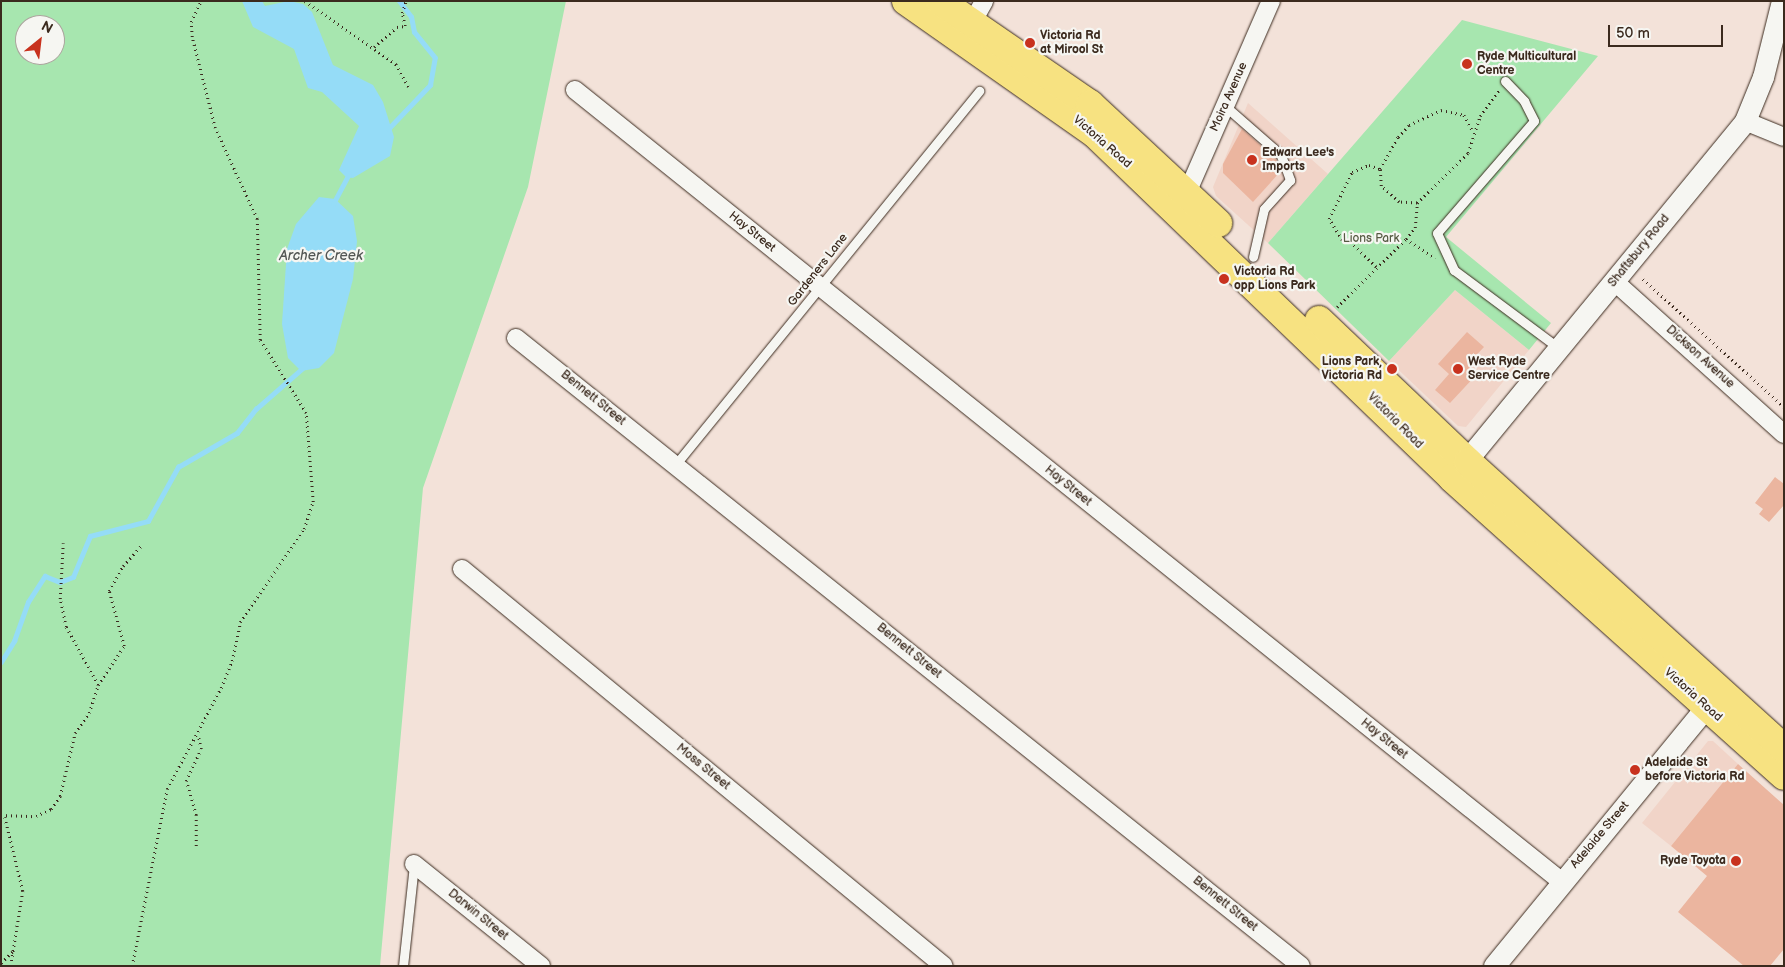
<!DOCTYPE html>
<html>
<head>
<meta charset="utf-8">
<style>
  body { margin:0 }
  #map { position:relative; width:1785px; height:967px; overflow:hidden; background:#f3e2d9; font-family:"Balsamiq Sans",sans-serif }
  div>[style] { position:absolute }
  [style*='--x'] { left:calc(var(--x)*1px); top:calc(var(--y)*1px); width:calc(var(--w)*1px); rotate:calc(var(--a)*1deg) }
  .built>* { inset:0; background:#f1d4c8 }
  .green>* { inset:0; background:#a7e6af }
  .water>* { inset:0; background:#95dcf7 }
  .stream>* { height:4.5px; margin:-2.25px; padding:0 2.25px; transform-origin:2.25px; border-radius:2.25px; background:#95dcf7 }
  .building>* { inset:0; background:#ebb59f }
  .path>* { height:2.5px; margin-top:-1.25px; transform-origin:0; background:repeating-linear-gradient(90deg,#3b2a1e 0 1px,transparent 0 5px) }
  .roads { filter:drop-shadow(0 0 1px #3b2a1e) drop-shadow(0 0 1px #3b2a1e) }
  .service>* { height:9px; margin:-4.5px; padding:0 4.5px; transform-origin:4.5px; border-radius:4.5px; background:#f6f6f2 }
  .minor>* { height:18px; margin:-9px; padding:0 9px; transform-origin:9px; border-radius:9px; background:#f6f6f2 }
  .tertiary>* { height:21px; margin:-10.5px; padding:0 10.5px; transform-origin:10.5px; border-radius:10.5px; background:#f6f6f2 }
  .trunk>* { height:28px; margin:-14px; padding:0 14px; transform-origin:14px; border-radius:14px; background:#f7e281 }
  .dots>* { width:14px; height:14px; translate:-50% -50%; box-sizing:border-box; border:2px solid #f6f6f2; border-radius:50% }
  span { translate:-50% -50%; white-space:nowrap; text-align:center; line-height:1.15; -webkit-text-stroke:4.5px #f6f6f2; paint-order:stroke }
  .poi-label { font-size:12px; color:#3b2a1e; font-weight:700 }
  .left { translate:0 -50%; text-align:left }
  .right { translate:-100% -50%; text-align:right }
  .street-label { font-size:12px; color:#3b2a1e }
  .park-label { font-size:12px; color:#565942 }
  .water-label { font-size:14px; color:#525654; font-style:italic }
  .frame { position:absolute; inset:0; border:2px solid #3b2a1e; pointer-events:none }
  .north { position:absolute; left:15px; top:15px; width:50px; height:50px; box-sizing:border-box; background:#f6f6f2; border:1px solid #aba49d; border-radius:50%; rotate:29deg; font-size:14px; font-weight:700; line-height:20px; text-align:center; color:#3b2a1e }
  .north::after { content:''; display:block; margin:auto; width:18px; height:22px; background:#c8321e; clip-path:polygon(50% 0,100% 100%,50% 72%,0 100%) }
  .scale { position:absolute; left:1608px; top:25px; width:115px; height:22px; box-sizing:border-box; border:2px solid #3b2a1e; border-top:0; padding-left:6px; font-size:15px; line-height:18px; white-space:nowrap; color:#3b2a1e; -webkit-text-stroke:4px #f6f6f2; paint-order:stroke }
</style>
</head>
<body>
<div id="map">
  <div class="built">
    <div style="clip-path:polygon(1248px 103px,1328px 174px,1268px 243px,1216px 196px,1213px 187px)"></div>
    <div style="clip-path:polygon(1455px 290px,1529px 350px,1466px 427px,1458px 426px,1389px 361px)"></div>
    <div style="clip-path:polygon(1708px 741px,1713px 741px,1738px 764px,1671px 846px,1642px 823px)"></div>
  </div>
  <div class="green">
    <div style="clip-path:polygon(evenodd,1px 1px,566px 1px,528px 187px,423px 488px,380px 966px,1px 966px,1px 1px,25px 25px,55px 25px,55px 55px,25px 55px,25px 25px)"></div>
    <div style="clip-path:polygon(1462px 20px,1598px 56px,1446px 237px,1551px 323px,1529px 350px,1455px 290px,1389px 361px,1268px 243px)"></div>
  </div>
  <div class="water">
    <div style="clip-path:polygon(242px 1px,262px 1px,265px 6px,289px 1px,303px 4px,312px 12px,333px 65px,373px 85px,383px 102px,394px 137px,390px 156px,353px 178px,346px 177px,339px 170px,359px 126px,322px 92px,308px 88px,294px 49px,253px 27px)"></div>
    <div style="clip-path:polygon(319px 197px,335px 199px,353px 216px,357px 241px,353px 279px,334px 353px,319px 368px,301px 371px,288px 358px,282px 324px,287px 249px,296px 224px)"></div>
  </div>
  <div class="stream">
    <div style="--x:388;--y:129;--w:61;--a:-46.3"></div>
    <div style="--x:430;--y:85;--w:27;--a:-80"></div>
    <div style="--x:435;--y:58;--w:33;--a:-129"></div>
    <div style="--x:414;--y:32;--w:15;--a:-101"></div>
    <div style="--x:411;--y:17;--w:20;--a:-127"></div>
    <div style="--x:333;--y:204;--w:34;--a:-62"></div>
    <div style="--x:1;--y:662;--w:25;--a:-58"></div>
    <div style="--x:14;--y:641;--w:41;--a:-70.3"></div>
    <div style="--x:28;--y:602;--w:31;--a:-57"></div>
    <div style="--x:45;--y:576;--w:16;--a:22"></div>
    <div style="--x:60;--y:582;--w:14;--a:-21"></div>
    <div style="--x:73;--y:577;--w:44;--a:-67.5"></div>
    <div style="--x:90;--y:536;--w:60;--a:-14.5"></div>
    <div style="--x:148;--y:521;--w:62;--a:-60.9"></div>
    <div style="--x:178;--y:467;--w:68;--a:-30"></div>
    <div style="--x:237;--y:433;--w:31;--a:-52"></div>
    <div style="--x:256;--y:409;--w:64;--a:-41.2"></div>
  </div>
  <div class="building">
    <div style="clip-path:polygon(1242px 129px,1276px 159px,1280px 172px,1253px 202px,1223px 173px,1223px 164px)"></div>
    <div style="clip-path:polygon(1467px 332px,1484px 347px,1468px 364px,1478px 373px,1450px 403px,1435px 390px,1449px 374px,1438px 364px)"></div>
    <div style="clip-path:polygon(1775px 477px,1784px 484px,1784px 505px,1769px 522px,1759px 514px,1763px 509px,1755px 503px)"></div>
    <div style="clip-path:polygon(1738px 764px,1784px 805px,1784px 949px,1770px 966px,1744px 966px,1678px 912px,1707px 876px,1671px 846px)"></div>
  </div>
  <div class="path">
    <div style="--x:305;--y:1;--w:111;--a:34.7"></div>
    <div style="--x:396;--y:64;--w:26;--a:61"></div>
    <div style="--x:374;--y:47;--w:30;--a:-41"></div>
    <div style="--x:397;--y:27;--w:8;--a:-7"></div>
    <div style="--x:405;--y:26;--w:13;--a:-103"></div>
    <div style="--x:402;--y:13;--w:13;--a:-72"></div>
    <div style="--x:1417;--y:203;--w:18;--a:-177"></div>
    <div style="--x:1399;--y:202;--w:24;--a:-138"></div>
    <div style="--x:1381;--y:186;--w:17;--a:-93"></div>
    <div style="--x:1380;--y:169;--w:37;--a:-61"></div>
    <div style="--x:1398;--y:137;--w:16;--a:-47"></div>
    <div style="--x:1409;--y:125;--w:35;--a:-25"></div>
    <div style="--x:1441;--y:110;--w:24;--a:12"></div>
    <div style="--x:1464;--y:115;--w:18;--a:61"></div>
    <div style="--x:1406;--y:239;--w:14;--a:-51"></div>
    <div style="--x:1415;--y:228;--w:25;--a:-85"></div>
    <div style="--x:1417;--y:203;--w:71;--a:-44.4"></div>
    <div style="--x:1468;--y:153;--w:39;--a:-72"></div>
    <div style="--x:1480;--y:116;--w:32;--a:-54"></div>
    <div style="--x:1376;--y:267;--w:36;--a:-136"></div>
    <div style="--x:1350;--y:242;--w:8;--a:-166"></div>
    <div style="--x:1342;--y:240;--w:25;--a:-122"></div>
    <div style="--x:1329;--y:219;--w:52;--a:-63.9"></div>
    <div style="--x:1352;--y:172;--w:18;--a:-22"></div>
    <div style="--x:1369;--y:165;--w:12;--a:20"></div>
    <div style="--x:1643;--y:279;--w:190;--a:42.2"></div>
    <div style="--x:1337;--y:307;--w:97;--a:-44.6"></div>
    <div style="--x:1406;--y:239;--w:35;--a:33"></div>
    <div style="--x:98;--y:685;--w:47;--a:-56.3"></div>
    <div style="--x:124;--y:646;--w:57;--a:-105.3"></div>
    <div style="--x:109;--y:591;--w:29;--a:-61"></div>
    <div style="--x:123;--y:566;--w:30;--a:-48"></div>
    <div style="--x:1;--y:815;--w:35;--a:2"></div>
    <div style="--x:36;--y:816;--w:17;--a:-25"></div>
    <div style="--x:51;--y:809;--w:16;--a:-55"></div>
    <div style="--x:60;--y:796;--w:65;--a:-76.6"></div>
    <div style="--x:75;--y:733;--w:24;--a:-55"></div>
    <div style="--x:89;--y:713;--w:29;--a:-72"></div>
    <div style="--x:98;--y:685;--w:66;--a:-118.9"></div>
    <div style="--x:66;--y:627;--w:29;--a:-102"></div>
    <div style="--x:60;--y:599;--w:56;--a:-86.9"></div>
    <div style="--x:5;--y:817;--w:76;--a:76.3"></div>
    <div style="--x:23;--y:891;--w:76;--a:99.1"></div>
    <div style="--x:196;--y:846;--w:31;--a:-90"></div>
    <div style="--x:196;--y:815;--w:35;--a:-106"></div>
    <div style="--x:186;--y:781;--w:35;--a:-65"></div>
    <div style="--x:201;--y:749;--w:14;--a:-102"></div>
    <div style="--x:1;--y:963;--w:16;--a:-45"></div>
    <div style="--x:132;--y:966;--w:180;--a:-78.8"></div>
    <div style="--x:167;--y:789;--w:115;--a:-61.9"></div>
    <div style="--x:221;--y:688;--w:29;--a:-68"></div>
    <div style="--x:232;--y:661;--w:40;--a:-78"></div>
    <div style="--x:240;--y:622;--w:113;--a:-55.5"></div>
    <div style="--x:304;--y:529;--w:28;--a:-72"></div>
    <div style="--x:313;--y:502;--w:89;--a:-94.5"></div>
    <div style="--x:306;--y:413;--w:86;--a:-122.2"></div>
    <div style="--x:260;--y:340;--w:121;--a:-91.4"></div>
    <div style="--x:257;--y:219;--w:100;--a:-114.8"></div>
    <div style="--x:215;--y:128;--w:94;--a:-104.2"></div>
    <div style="--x:192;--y:37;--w:15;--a:-94"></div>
    <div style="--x:191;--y:22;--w:23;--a:-65"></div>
  </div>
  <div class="roads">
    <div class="service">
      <div style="--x:1505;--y:81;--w:28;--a:46"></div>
      <div style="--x:1524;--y:101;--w:22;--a:63"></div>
      <div style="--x:1534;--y:121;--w:148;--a:130.9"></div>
      <div style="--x:1437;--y:233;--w:41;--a:65.3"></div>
      <div style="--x:1454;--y:270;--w:132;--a:36.7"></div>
      <div style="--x:1225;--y:106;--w:74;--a:41.2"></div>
      <div style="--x:1281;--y:155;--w:27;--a:70"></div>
      <div style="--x:1290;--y:180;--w:39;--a:132"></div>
      <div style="--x:1264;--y:209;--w:49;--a:102.9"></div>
      <div style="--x:676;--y:464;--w:481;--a:-50.9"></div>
      <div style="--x:403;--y:966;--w:103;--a:-83.8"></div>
    </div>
    <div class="minor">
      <div style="--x:972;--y:23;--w:25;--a:-61"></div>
      <div style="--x:575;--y:90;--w:1265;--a:38.74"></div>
      <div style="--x:1745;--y:121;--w:42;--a:22.3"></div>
      <div style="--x:1187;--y:193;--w:210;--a:-66.4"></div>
      <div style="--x:1615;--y:282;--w:227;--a:42"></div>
      <div style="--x:516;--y:338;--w:1005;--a:38.66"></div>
      <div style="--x:462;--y:569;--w:624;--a:39.48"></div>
      <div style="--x:414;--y:864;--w:163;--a:38.8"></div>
    </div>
    <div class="tertiary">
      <div style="--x:1457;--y:472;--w:454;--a:-50.6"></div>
      <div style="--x:1745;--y:121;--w:48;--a:-67.8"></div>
      <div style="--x:1763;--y:77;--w:78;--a:-76"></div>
      <div style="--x:1494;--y:966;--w:336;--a:-50.7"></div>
    </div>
    <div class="trunk">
      <div style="--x:906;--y:1;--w:230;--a:35.1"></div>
      <div style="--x:1094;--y:133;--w:497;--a:43.9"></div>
      <div style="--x:1452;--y:478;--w:446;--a:41.9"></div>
      <div style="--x:940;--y:1;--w:182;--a:34.5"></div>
      <div style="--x:1090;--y:104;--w:175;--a:42.9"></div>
      <div style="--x:1319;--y:320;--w:206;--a:43.6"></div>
      <div style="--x:1468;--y:462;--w:427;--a:42.2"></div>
    </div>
  </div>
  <div class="dots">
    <div style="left:1030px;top:43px;background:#c8321e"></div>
    <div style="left:1467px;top:64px;background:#c8321e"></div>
    <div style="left:1252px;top:160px;background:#c8321e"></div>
    <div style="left:1224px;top:279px;background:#c8321e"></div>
    <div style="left:1392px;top:369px;background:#c8321e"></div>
    <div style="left:1458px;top:369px;background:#c8321e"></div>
    <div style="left:1635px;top:770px;background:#c8321e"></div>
    <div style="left:1736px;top:861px;background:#c8321e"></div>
  </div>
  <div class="poi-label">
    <span class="left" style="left:1040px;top:43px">Victoria Rd<br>at Mirool St</span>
    <span class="left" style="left:1477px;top:64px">Ryde Multicultural<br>Centre</span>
    <span class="left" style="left:1262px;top:160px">Edward Lee's<br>Imports</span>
    <span class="left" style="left:1234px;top:279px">Victoria Rd<br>opp Lions Park</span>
    <span class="right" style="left:1382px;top:369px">Lions Park,<br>Victoria Rd</span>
    <span class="left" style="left:1468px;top:369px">West Ryde<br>Service Centre</span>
    <span class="left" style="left:1645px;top:770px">Adelaide St<br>before Victoria Rd</span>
    <span class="right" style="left:1726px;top:861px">Ryde Toyota</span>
  </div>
  <div class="street-label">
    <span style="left:1229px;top:97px;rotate:-66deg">Moira Avenue</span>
    <span style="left:1102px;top:142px;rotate:41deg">Victoria Road</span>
    <span style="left:752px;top:232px;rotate:39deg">Hay Street</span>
    <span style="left:1639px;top:251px;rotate:-51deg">Shaftsbury Road</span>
    <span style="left:818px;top:270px;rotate:-52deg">Gardeners Lane</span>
    <span style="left:1700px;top:357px;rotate:42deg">Dickson Avenue</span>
    <span style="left:593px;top:398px;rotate:39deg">Bennett Street</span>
    <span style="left:1395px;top:421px;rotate:45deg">Victoria Road</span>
    <span style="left:1068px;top:486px;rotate:39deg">Hay Street</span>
    <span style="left:909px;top:651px;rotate:39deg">Bennett Street</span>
    <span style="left:1693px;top:695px;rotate:42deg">Victoria Road</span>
    <span style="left:1384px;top:739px;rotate:39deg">Hay Street</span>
    <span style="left:703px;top:767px;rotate:39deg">Moss Street</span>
    <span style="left:1600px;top:835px;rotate:-50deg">Adelaide Street</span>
    <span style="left:1225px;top:904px;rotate:39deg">Bennett Street</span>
    <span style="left:478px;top:915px;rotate:39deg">Darwin Street</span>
  </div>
  <div class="park-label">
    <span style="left:1371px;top:239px">Lions Park</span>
  </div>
  <div class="water-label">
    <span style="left:321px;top:256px">Archer Creek</span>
  </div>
  <div class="frame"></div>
  <div class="north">N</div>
  <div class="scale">50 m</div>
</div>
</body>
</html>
